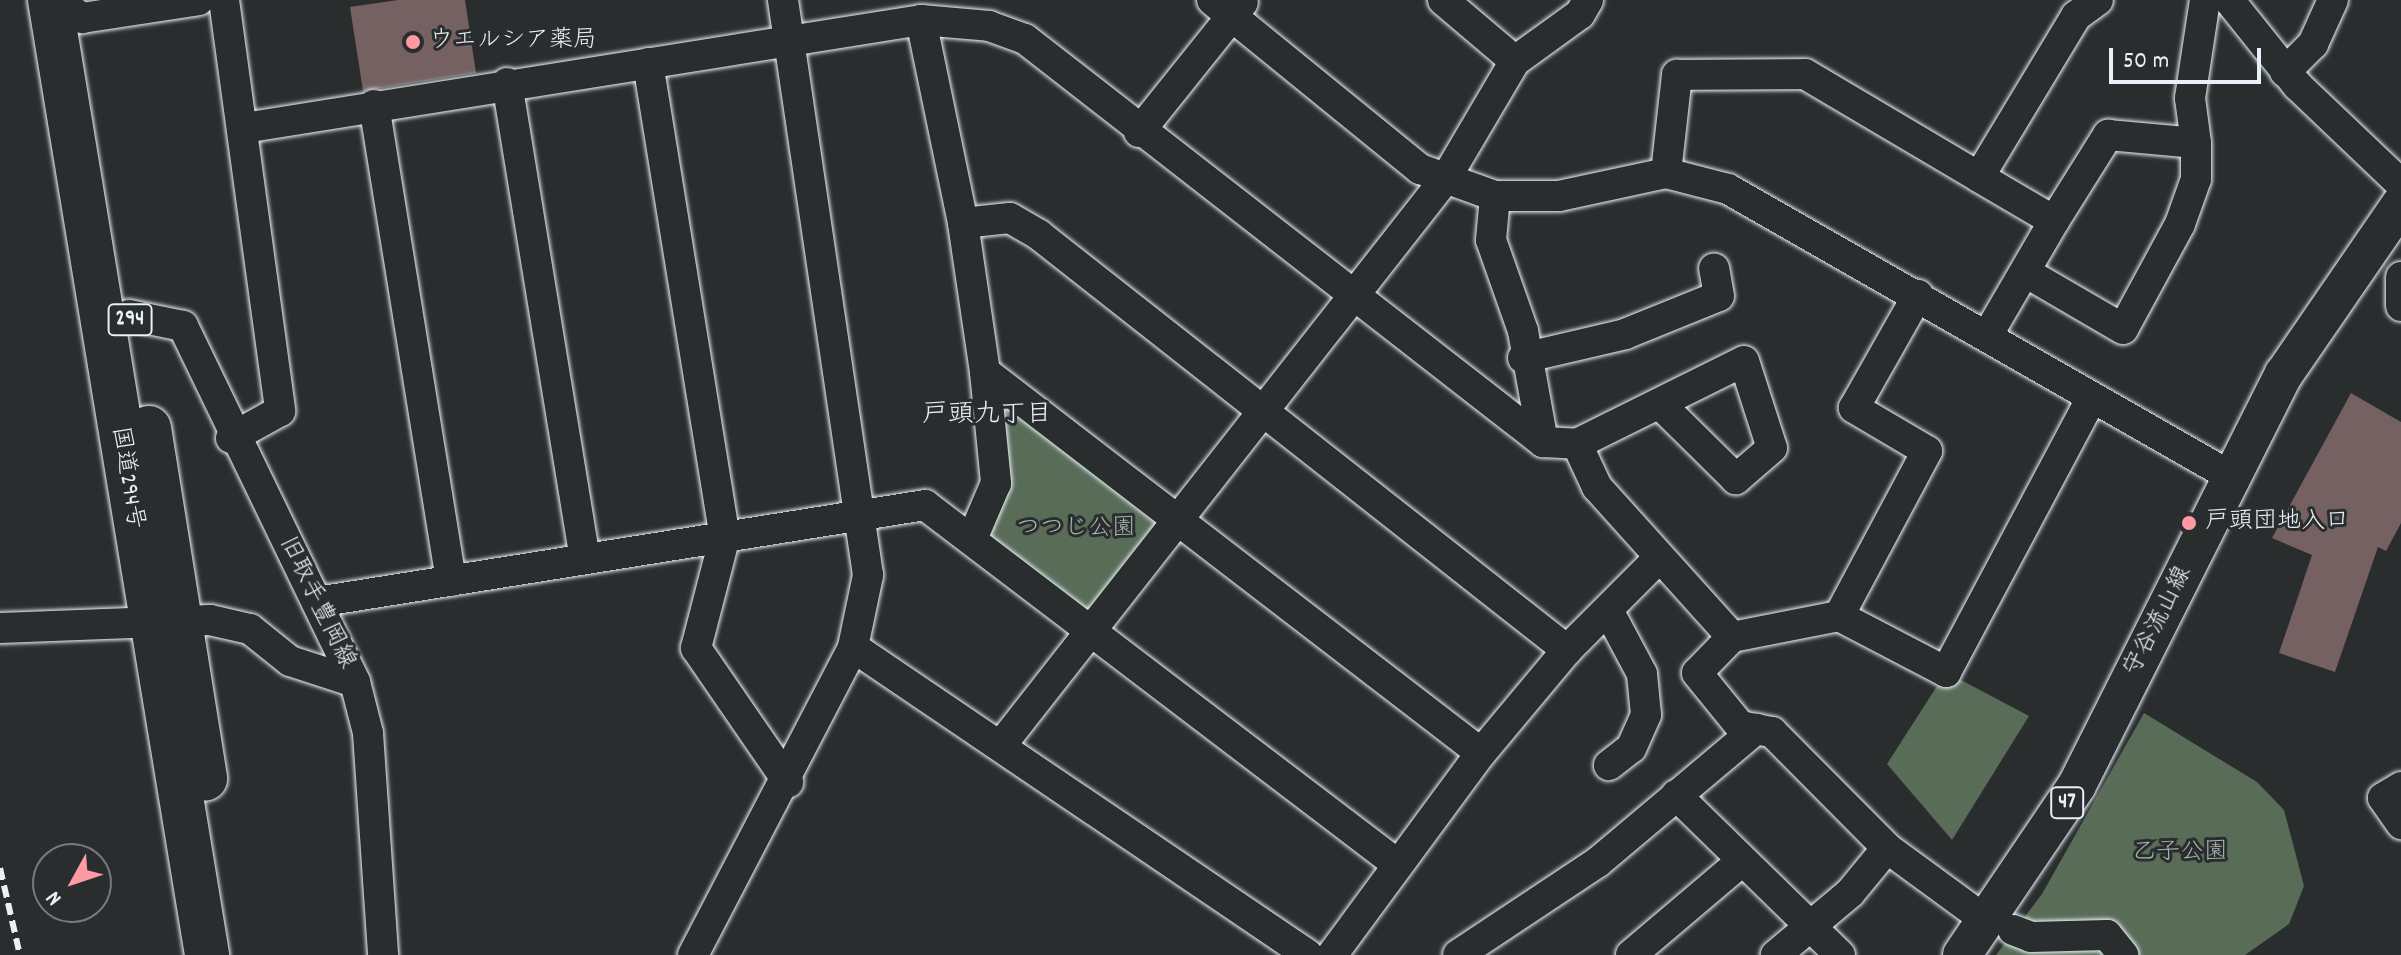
<!DOCTYPE html>
<html>
<head>
<meta charset="utf-8">
<style>
  body { margin:0 }
  #map { position:relative; width:2401px; height:955px; overflow:hidden; background:#2a2d2e; font-family:Dekko,"Klee One",sans-serif }
  div>[style] { position:absolute }
  [style*='--x'] { left:calc(var(--x)*1px); top:calc(var(--y)*1px); width:calc(var(--w)*1px); rotate:calc(var(--a)*1deg) }
  .green>* { inset:0; background:#586c58 }
  .building>* { inset:0; background:#756161 }
  .roads { filter:drop-shadow(0 0 2px #e8f1f8) drop-shadow(0 0 2px #e8f1f8) }
  .minor>* { height:30px; margin:-15px; padding:0 15px; transform-origin:15px; border-radius:15px; background:#2a2d2e }
  .major>* { height:38px; margin:-19px; padding:0 19px; transform-origin:19px; border-radius:19px; background:#2a2d2e }
  .highway>* { height:44px; margin:-22px; padding:0 22px; transform-origin:22px; border-radius:22px; background:#2a2d2e }
  .rail>* { height:6px; margin-top:-3px; transform-origin:0; background:repeating-linear-gradient(90deg,#e8f1f8 0 12px,transparent 0 18px) }
  .dots>* { width:22px; height:22px; translate:-50% -50%; box-sizing:border-box; border:4px solid #2a2d2e; border-radius:50% }
  span { translate:-50% -50%; white-space:nowrap; text-align:center; line-height:1.15; -webkit-text-stroke:6px #2a2d2e; paint-order:stroke }
  .shield-label span { padding:2px 6px; background:#2a2d2e; border:2px solid; border-radius:6px; -webkit-text-stroke-width:0 }
  .shield-label { font-size:22px; color:#e8f1f8; font-weight:700 }
  .poi-label { font-size:24px; color:#e8f1f8 }
  .left { translate:0 -50%; text-align:left }
  .street-label { font-size:24px; color:#e8f1f8 }
  .park-label { font-size:24px; color:#a7b5b0 }
  .neighbourhood-label { font-size:26px; color:#e8f1f8 }
  .north { position:absolute; left:32px; top:843px; width:80px; height:80px; box-sizing:border-box; background:#2a2d2e; border:2px solid #767b7f; border-radius:50%; rotate:230deg; font-size:22px; font-weight:700; line-height:32px; text-align:center; color:#e8f1f8 }
  .north::after { content:''; display:block; margin:auto; width:28px; height:36px; background:#ff9aa2; clip-path:polygon(50% 0,100% 100%,50% 72%,0 100%) }
  .scale { position:absolute; left:2109px; top:48px; width:152px; height:36px; box-sizing:border-box; border:4px solid #e8f1f8; border-top:0; padding-left:10px; font-size:24px; line-height:28px; white-space:nowrap; color:#e8f1f8; -webkit-text-stroke:6px #2a2d2e; paint-order:stroke }
</style>
</head>
<body>
<div id="map">
  <div class="green">
    <div style="clip-path:polygon(985px 372px,1178px 519px,1091px 630px,972px 539px,996px 483px)"></div>
    <div style="clip-path:polygon(1946px 672px,2029px 716px,1952px 840px,1887px 764px)"></div>
    <div style="clip-path:polygon(2144px 713px,2257px 782px,2284px 810px,2304px 886px,2289px 924px,2245px 955px,1996px 955px,2042px 894px)"></div>
  </div>
  <div class="building">
    <div style="clip-path:polygon(398px 0,465px 0,476px 73px,363px 91px,350px 7px)"></div>
    <div style="clip-path:polygon(2351px 393px,2401px 422px,2401px 523px,2386px 551px,2378px 547px,2335px 672px,2279px 653px,2312px 555px,2272px 538px)"></div>
  </div>
  <div class="roads">
    <div class="minor">
      <div style="--x:57;--y:0;--w:31;--a:36"></div>
      <div style="--x:82;--y:18;--w:118;--a:-8.7"></div>
      <div style="--x:224;--y:0;--w:415;--a:82.2"></div>
      <div style="--x:280;--y:411;--w:56;--a:151.1"></div>
      <div style="--x:1212;--y:0;--w:268;--a:39.1"></div>
      <div style="--x:1420;--y:169;--w:80;--a:19.8"></div>
      <div style="--x:1495;--y:196;--w:64;--a:0"></div>
      <div style="--x:1559;--y:196;--w:109;--a:-12.1"></div>
      <div style="--x:1666;--y:173;--w:64;--a:14.5"></div>
      <div style="--x:1728;--y:189;--w:580;--a:29.74"></div>
      <div style="--x:1443;--y:0;--w:94;--a:40.3"></div>
      <div style="--x:2229;--y:0;--w:110;--a:51.3"></div>
      <div style="--x:2298;--y:86;--w:142;--a:43.6"></div>
      <div style="--x:921;--y:20;--w:207;--a:78.3"></div>
      <div style="--x:963;--y:223;--w:151;--a:81.6"></div>
      <div style="--x:985;--y:372;--w:112;--a:84.3"></div>
      <div style="--x:996;--y:483;--w:61;--a:113.2"></div>
      <div style="--x:648;--y:63;--w:479;--a:80.8"></div>
      <div style="--x:725;--y:536;--w:116;--a:104.5"></div>
      <div style="--x:696;--y:648;--w:163;--a:55.5"></div>
      <div style="--x:2285;--y:72;--w:40;--a:-45"></div>
      <div style="--x:2313;--y:44;--w:48;--a:-65.6"></div>
      <div style="--x:507;--y:83;--w:482;--a:80.7"></div>
      <div style="--x:374;--y:105;--w:482;--a:80.8"></div>
      <div style="--x:244;--y:128;--w:686;--a:-9.06"></div>
      <div style="--x:921;--y:20;--w:68;--a:5"></div>
      <div style="--x:989;--y:26;--w:38;--a:20"></div>
      <div style="--x:1025;--y:39;--w:656;--a:37.88"></div>
      <div style="--x:1543;--y:442;--w:34;--a:3"></div>
      <div style="--x:1577;--y:444;--w:186;--a:-26.4"></div>
      <div style="--x:1744;--y:361;--w:91;--a:72.2"></div>
      <div style="--x:1772;--y:448;--w:48;--a:139.3"></div>
      <div style="--x:1736;--y:479;--w:105;--a:-135.4"></div>
      <div style="--x:1139;--y:132;--w:166;--a:-51.3"></div>
      <div style="--x:2196;--y:143;--w:45;--a:-97.6"></div>
      <div style="--x:2190;--y:98;--w:99;--a:-81.3"></div>
      <div style="--x:1666;--y:173;--w:99;--a:-83.6"></div>
      <div style="--x:1677;--y:75;--w:128;--a:-0.4"></div>
      <div style="--x:1805;--y:74;--w:202;--a:30.6"></div>
      <div style="--x:1979;--y:177;--w:188;--a:-58.9"></div>
      <div style="--x:2076;--y:16;--w:27;--a:-36"></div>
      <div style="--x:1979;--y:177;--w:87;--a:30.4"></div>
      <div style="--x:1495;--y:196;--w:44;--a:95.2"></div>
      <div style="--x:1491;--y:240;--w:96;--a:70.6"></div>
      <div style="--x:1523;--y:331;--w:113;--a:79.8"></div>
      <div style="--x:963;--y:223;--w:47;--a:-6.1"></div>
      <div style="--x:1010;--y:218;--w:34;--a:30"></div>
      <div style="--x:1039;--y:235;--w:672;--a:38.17"></div>
      <div style="--x:2401;--y:277;--w:29;--a:90"></div>
      <div style="--x:129;--y:315;--w:55;--a:11.5"></div>
      <div style="--x:183;--y:326;--w:395;--a:64.2"></div>
      <div style="--x:355;--y:682;--w:53;--a:75.7"></div>
      <div style="--x:368;--y:733;--w:223;--a:86.1"></div>
      <div style="--x:1987;--y:336;--w:133;--a:-59.8"></div>
      <div style="--x:2054;--y:221;--w:102;--a:-57.9"></div>
      <div style="--x:2108;--y:135;--w:88;--a:5.2"></div>
      <div style="--x:2196;--y:143;--w:36;--a:90"></div>
      <div style="--x:2196;--y:179;--w:48;--a:109.6"></div>
      <div style="--x:2180;--y:224;--w:119;--a:118.5"></div>
      <div style="--x:2123;--y:329;--w:113;--a:-149.8"></div>
      <div style="--x:1523;--y:358;--w:105;--a:-13.2"></div>
      <div style="--x:1625;--y:334;--w:101;--a:-22"></div>
      <div style="--x:1719;--y:296;--w:28;--a:-100"></div>
      <div style="--x:985;--y:372;--w:625;--a:37.53"></div>
      <div style="--x:1577;--y:444;--w:47;--a:65.1"></div>
      <div style="--x:1597;--y:487;--w:202;--a:48"></div>
      <div style="--x:1732;--y:637;--w:109;--a:-11.1"></div>
      <div style="--x:1839;--y:616;--w:187;--a:-61.9"></div>
      <div style="--x:1927;--y:451;--w:85;--a:-149.5"></div>
      <div style="--x:1854;--y:408;--w:130;--a:-60.5"></div>
      <div style="--x:317;--y:602;--w:616;--a:-9.06"></div>
      <div style="--x:925;--y:505;--w:593;--a:37.26"></div>
      <div style="--x:1608;--y:610;--w:72;--a:62"></div>
      <div style="--x:1642;--y:674;--w:41;--a:84.4"></div>
      <div style="--x:1646;--y:715;--w:36;--a:114"></div>
      <div style="--x:1631;--y:748;--w:28;--a:142"></div>
      <div style="--x:1839;--y:616;--w:121;--a:27.6"></div>
      <div style="--x:1946;--y:672;--w:311;--a:-62"></div>
      <div style="--x:0;--y:628;--w:210;--a:-2.2"></div>
      <div style="--x:210;--y:620;--w:41;--a:12.7"></div>
      <div style="--x:250;--y:629;--w:51;--a:38.7"></div>
      <div style="--x:290;--y:661;--w:68;--a:17.9"></div>
      <div style="--x:1732;--y:637;--w:50;--a:134.2"></div>
      <div style="--x:1697;--y:673;--w:68;--a:50.9"></div>
      <div style="--x:1740;--y:726;--w:33;--a:11"></div>
      <div style="--x:1772;--y:732;--w:163;--a:45.2"></div>
      <div style="--x:1887;--y:848;--w:58;--a:129.4"></div>
      <div style="--x:1850;--y:893;--w:97;--a:140"></div>
      <div style="--x:853;--y:647;--w:549;--a:34.09"></div>
      <div style="--x:1002;--y:744;--w:719;--a:-51.89"></div>
      <div style="--x:1446;--y:178;--w:136;--a:-59.5"></div>
      <div style="--x:1515;--y:61;--w:80;--a:-35.9"></div>
      <div style="--x:1580;--y:14;--w:16;--a:-60"></div>
      <div style="--x:2401;--y:787;--w:21;--a:149"></div>
      <div style="--x:2383;--y:798;--w:32;--a:55"></div>
      <div style="--x:1676;--y:795;--w:229;--a:44.3"></div>
      <div style="--x:1887;--y:848;--w:102;--a:36.2"></div>
      <div style="--x:2013;--y:930;--w:19;--a:21"></div>
      <div style="--x:2031;--y:937;--w:76;--a:-1.5"></div>
      <div style="--x:2107;--y:935;--w:26;--a:51"></div>
      <div style="--x:693;--y:955;--w:347;--a:-62.5"></div>
      <div style="--x:853;--y:647;--w:74;--a:-78.2"></div>
      <div style="--x:868;--y:575;--w:581;--a:-98.41"></div>
      <div style="--x:1332;--y:955;--w:251;--a:-53.6"></div>
      <div style="--x:1481;--y:753;--w:134;--a:-50.1"></div>
      <div style="--x:1567;--y:650;--w:130;--a:-45"></div>
      <div style="--x:1458;--y:955;--w:168;--a:-33.6"></div>
      <div style="--x:1598;--y:862;--w:207;--a:-40.1"></div>
      <div style="--x:1631;--y:955;--w:145;--a:-40.3"></div>
    </div>
    <div class="major">
      <div style="--x:1962;--y:955;--w:205;--a:-55.9"></div>
      <div style="--x:2077;--y:785;--w:460;--a:-63.3"></div>
      <div style="--x:2284;--y:374;--w:206;--a:-55.5"></div>
    </div>
    <div class="highway">
      <div style="--x:50;--y:0;--w:968;--a:80.66"></div>
      <div style="--x:149;--y:428;--w:355;--a:80.9"></div>
    </div>
  </div>
  <div class="rail">
    <div style="--x:0;--y:868;--w:89;--a:77.1"></div>
  </div>
  <div class="dots">
    <div style="left:413px;top:42px;background:#ff9aa2"></div>
    <div style="left:2189px;top:523px;background:#ff9aa2"></div>
  </div>
  <div class="shield-label">
    <span style="left:130px;top:320px">294</span>
    <span style="left:2067px;top:803px">47</span>
  </div>
  <div class="poi-label">
    <span class="left" style="left:429px;top:42px">ウエルシア薬局</span>
    <span class="left" style="left:2205px;top:523px">戸頭団地入口</span>
  </div>
  <div class="street-label">
    <span style="left:126px;top:478px;rotate:81deg">国道294号</span>
    <span style="left:316px;top:603px;rotate:64deg">旧取手豊岡線</span>
    <span style="left:2159px;top:622px;rotate:-63deg">守谷流山線</span>
  </div>
  <div class="park-label">
    <span style="left:1076px;top:530px">つつじ公園</span>
    <span style="left:2180px;top:854px">乙子公園</span>
  </div>
  <div class="neighbourhood-label">
    <span style="left:987px;top:416px">戸頭九丁目</span>
  </div>
  <div class="north">N</div>
  <div class="scale">50 m</div>
</div>
</body>
</html>
